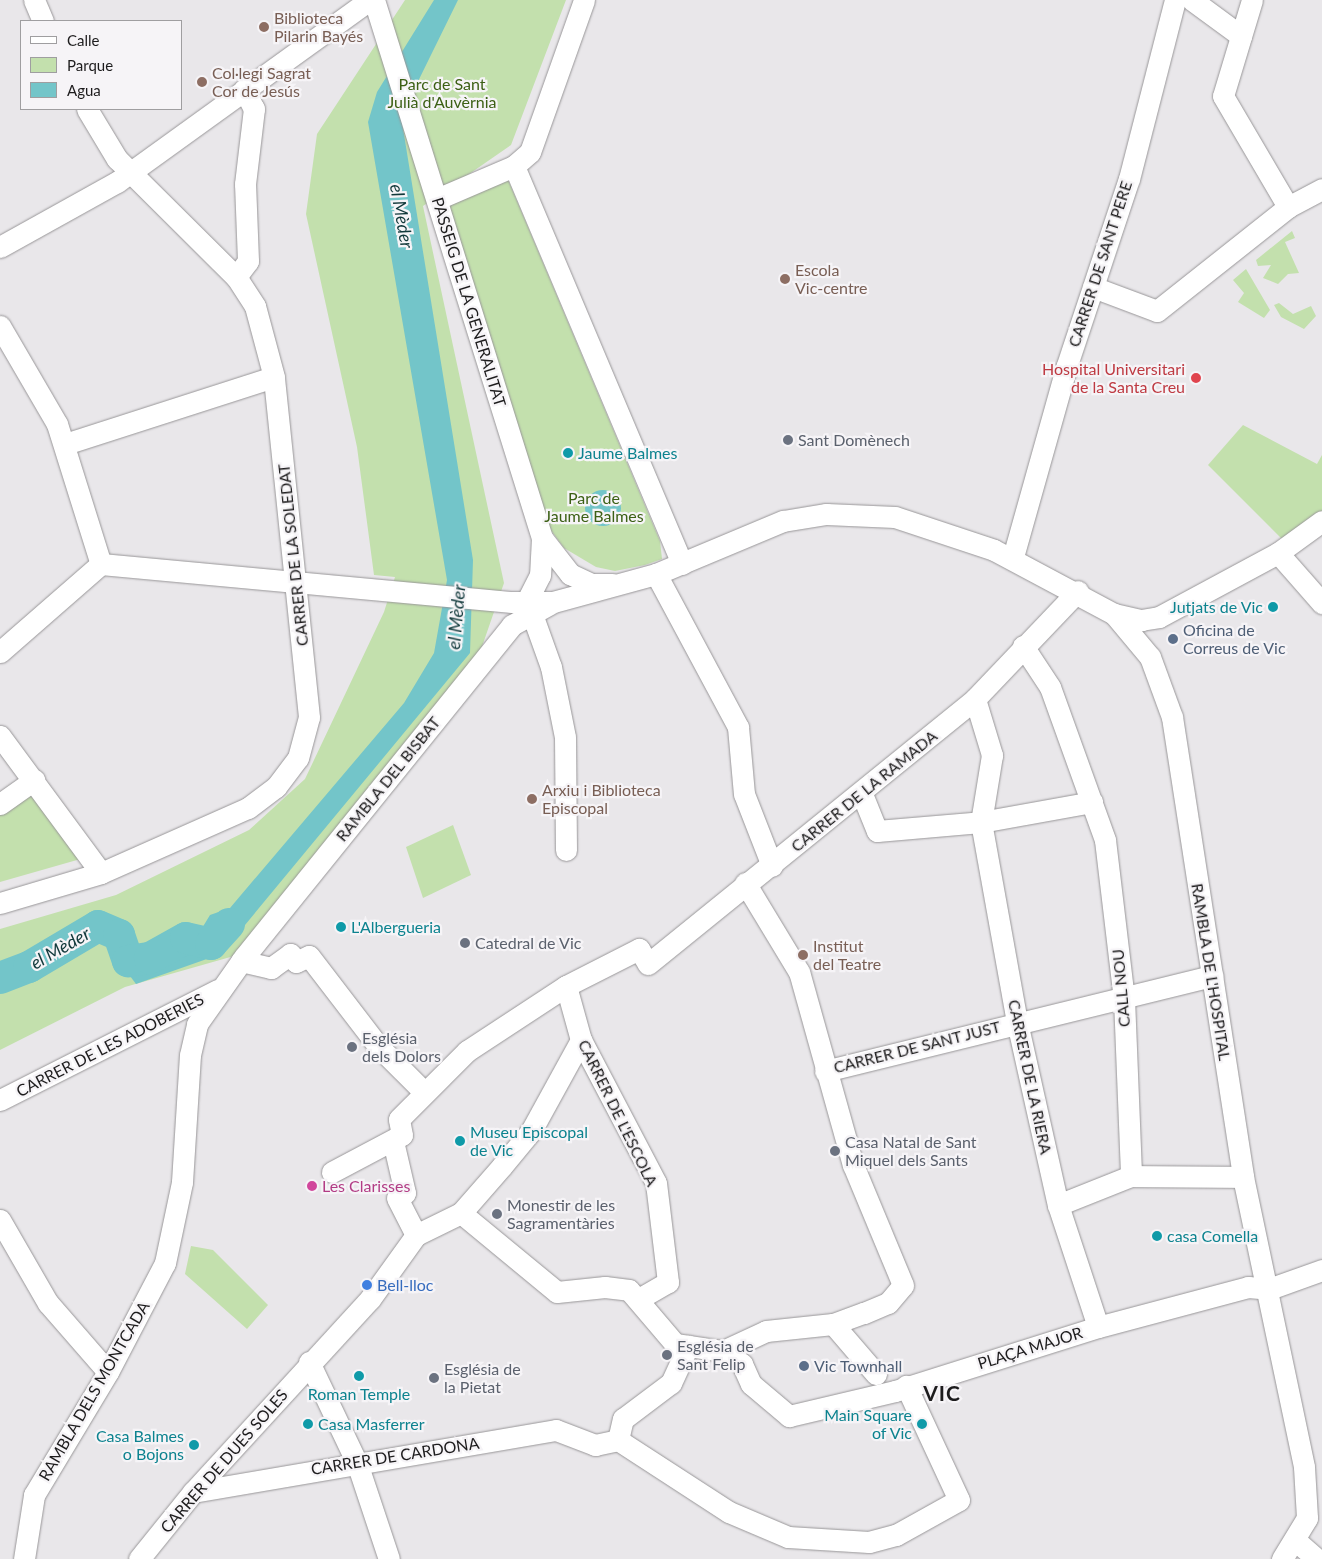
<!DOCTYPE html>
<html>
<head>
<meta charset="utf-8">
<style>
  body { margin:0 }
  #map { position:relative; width:1322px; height:1559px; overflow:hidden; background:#e9e7ea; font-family:Lato,sans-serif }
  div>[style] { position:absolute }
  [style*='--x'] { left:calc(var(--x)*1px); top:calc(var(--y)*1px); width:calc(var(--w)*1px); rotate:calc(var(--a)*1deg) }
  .green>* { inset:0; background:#c3e0ad }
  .water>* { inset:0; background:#73c5c9 }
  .round { border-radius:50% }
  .river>* { height:32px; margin:-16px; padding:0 16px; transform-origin:16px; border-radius:16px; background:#73c5c9 }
  .roads { filter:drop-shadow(0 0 1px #989698) drop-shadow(0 0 1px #989698) }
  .minor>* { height:21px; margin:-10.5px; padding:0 10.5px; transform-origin:10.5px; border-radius:10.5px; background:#fff }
  .dots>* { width:14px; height:14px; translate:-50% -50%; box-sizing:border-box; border:2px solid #f6f4f7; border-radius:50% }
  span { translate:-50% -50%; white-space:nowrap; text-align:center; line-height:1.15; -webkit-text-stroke:4.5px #f6f4f7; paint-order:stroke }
  .education-label { font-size:16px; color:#785e54 }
  .left { translate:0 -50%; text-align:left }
  .park-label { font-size:16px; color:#3c6015 }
  .street-label { font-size:16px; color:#1d1c1d }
  .health-label { font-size:16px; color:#be3a42 }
  .right { translate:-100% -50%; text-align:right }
  .worship-label { font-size:16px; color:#5b616d }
  .culture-label { font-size:16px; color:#0d838f }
  .service-label { font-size:16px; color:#4e5e75 }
  .hotel-label { font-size:16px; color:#b23c85 }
  .shop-label { font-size:16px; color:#366cbe }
  .water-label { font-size:18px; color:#11393b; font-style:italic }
  .district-label { font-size:21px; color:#1d1c1d; font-weight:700; letter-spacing:1px }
  .legend { position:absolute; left:20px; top:20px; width:162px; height:90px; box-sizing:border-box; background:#f6f4f7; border:1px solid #9f9ea0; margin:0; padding:6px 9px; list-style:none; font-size:15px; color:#1d1c1d }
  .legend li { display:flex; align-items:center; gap:10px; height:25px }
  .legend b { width:25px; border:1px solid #9f9ea0 }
</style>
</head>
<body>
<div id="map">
  <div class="green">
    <div style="clip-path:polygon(405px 0,566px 0,511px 145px,423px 206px,504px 583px,477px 661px,255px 950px,125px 987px,0 1050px,0 929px,116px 895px,249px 830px,305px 779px,384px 612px,395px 577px,374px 575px,357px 447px,306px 214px,317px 134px)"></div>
    <div style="clip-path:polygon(507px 177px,660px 541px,662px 559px,645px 565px,615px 571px,596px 567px,564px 548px,550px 529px,448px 202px)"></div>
    <div style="clip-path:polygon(1292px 231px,1295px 238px,1285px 242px,1299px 273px,1288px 274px,1278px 284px,1263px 278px,1271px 265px,1258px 266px,1256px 260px)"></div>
    <div style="clip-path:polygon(1246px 269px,1270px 310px,1264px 318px,1238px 302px,1244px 293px,1233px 280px)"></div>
    <div style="clip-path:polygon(1279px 303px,1293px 314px,1311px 306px,1316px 316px,1304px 329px,1281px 317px,1274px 305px)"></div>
    <div style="clip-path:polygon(1243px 425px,1317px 464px,1322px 455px,1322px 512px,1284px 541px,1208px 465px)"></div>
    <div style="clip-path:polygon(33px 791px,84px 858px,0 882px,0 815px)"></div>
    <div style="clip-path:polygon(453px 825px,471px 875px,423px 898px,406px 847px)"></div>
    <div style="clip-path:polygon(191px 1246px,213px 1250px,268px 1305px,247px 1329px,185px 1274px)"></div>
  </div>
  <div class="water">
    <div style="clip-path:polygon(434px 0,458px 0,401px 116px,473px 560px,470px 653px,221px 954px,136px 984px,130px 976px,187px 953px,210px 915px,230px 908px,404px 703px,434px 653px,447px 580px,368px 122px,377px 92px)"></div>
    <div class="round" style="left:585px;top:490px;width:36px;height:36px"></div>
  </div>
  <div class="river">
    <div style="--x:0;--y:978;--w:31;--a:-21"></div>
    <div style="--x:29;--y:967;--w:80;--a:-30.7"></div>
    <div style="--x:98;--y:926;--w:23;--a:23"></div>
    <div style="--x:119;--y:935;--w:28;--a:71"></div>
    <div style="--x:128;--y:961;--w:22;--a:-8"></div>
    <div style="--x:150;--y:958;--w:41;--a:-29.1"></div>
    <div style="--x:186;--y:938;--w:26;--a:13"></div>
    <div style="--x:211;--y:944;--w:27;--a:-48"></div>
  </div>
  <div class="roads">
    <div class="minor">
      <div style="--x:34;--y:0;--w:23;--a:67"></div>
      <div style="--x:374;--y:0;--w:564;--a:72.66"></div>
      <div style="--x:542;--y:538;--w:37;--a:93"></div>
      <div style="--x:540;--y:575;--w:33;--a:117"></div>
      <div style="--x:1192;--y:0;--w:61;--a:36.3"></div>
      <div style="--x:1252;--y:0;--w:100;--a:106.8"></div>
      <div style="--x:1223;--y:96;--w:129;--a:59.6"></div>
      <div style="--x:514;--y:166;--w:432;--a:67.1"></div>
      <div style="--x:437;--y:199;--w:84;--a:-23.2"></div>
      <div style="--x:514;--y:166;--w:21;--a:-41"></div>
      <div style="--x:530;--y:152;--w:161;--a:-70.4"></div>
      <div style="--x:0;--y:247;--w:134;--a:-29.1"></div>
      <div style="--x:117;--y:182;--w:311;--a:-35.8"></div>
      <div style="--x:236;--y:277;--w:20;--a:-53"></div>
      <div style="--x:248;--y:261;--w:77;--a:-92.2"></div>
      <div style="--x:245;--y:184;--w:76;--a:-83.2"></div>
      <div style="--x:254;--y:109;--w:22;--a:-117"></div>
      <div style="--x:1093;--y:287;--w:68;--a:20.6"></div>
      <div style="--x:1157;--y:311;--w:167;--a:-38.4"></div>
      <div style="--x:1288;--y:207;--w:38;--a:-28"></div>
      <div style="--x:0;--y:326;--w:113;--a:59.8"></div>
      <div style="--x:57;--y:424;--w:147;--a:72.6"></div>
      <div style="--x:65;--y:444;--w:219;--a:-17.8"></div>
      <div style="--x:542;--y:538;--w:46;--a:52.1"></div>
      <div style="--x:570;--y:574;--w:23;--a:25"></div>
      <div style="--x:591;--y:584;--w:21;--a:0"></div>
      <div style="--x:1278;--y:553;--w:67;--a:48.7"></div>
      <div style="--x:1013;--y:557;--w:199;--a:-74.3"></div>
      <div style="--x:1067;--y:365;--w:196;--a:-71.6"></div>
      <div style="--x:1129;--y:179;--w:185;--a:-75.6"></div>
      <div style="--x:656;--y:574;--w:174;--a:61.8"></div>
      <div style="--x:738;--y:727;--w:67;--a:84.9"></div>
      <div style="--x:744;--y:794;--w:77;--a:68.7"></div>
      <div style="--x:532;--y:614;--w:56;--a:70.3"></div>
      <div style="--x:551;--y:667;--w:71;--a:78.7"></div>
      <div style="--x:565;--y:737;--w:113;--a:89.5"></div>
      <div style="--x:1114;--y:614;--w:28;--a:13"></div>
      <div style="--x:1141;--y:620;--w:18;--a:-9"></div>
      <div style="--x:1159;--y:617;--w:135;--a:-28.3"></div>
      <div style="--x:1278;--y:553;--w:54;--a:-36"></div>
      <div style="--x:1023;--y:646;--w:49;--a:56.6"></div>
      <div style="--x:1050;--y:687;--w:163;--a:70.2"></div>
      <div style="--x:1105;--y:840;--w:160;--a:83.2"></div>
      <div style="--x:1124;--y:999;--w:177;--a:87.7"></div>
      <div style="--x:0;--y:652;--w:134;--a:-41.1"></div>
      <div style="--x:101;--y:564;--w:413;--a:5.3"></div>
      <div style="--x:512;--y:602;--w:41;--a:0"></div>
      <div style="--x:553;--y:602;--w:107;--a:-15.2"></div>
      <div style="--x:656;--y:574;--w:138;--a:-22.7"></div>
      <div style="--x:783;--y:521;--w:44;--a:-9.2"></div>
      <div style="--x:826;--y:514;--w:69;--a:2.5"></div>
      <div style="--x:895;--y:517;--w:104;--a:18.4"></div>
      <div style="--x:994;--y:550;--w:136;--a:28.1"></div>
      <div style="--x:1114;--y:614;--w:56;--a:50.1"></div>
      <div style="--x:1150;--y:657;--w:64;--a:69.9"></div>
      <div style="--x:1172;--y:717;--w:465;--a:81.2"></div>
      <div style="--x:1243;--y:1177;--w:296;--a:78.1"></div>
      <div style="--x:1304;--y:1467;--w:51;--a:86.6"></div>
      <div style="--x:1307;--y:1518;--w:48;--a:121.4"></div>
      <div style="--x:975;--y:699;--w:59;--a:73.1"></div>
      <div style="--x:992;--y:755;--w:68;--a:99.3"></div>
      <div style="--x:981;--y:822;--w:203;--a:79.8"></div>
      <div style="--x:1017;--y:1022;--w:188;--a:77.4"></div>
      <div style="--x:1058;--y:1205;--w:128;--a:71.8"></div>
      <div style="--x:0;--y:736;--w:170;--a:53.6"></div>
      <div style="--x:862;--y:794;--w:40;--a:68"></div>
      <div style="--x:877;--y:831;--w:104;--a:-4.9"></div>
      <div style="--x:981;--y:822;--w:113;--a:-10.2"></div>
      <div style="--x:0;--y:804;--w:42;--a:-35.2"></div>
      <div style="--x:0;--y:903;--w:105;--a:-16.5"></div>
      <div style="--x:101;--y:873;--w:161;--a:-23.9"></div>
      <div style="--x:248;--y:808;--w:35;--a:-37"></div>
      <div style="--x:276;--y:787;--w:36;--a:-53"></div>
      <div style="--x:298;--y:758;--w:42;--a:-75"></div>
      <div style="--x:309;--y:717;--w:342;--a:-95.9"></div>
      <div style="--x:274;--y:377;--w:73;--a:-105"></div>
      <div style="--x:255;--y:306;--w:35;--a:-123"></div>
      <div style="--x:236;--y:277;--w:168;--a:-135.2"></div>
      <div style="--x:117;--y:159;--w:58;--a:-121"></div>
      <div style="--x:241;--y:961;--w:31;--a:13"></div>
      <div style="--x:271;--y:968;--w:24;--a:-36"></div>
      <div style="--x:290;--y:954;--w:10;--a:53"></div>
      <div style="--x:296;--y:962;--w:14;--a:-25"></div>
      <div style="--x:309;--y:956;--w:113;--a:52.5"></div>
      <div style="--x:378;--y:1046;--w:66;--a:45"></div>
      <div style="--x:566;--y:986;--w:56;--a:74.5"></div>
      <div style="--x:581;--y:1040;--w:161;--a:62.3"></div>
      <div style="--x:656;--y:1183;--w:100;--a:83.1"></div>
      <div style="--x:668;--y:1282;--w:34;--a:150"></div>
      <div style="--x:825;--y:1071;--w:399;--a:-13.8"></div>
      <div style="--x:0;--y:1100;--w:244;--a:-26.8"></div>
      <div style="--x:393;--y:1141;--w:53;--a:77"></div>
      <div style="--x:405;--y:1193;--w:9;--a:148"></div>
      <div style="--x:397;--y:1198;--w:42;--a:62.8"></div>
      <div style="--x:332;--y:1172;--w:79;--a:-27.9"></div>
      <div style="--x:402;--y:1135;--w:16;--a:-101"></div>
      <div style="--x:399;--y:1119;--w:96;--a:-45"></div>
      <div style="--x:467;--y:1051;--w:118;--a:-33.3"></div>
      <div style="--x:566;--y:986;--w:82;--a:-26.9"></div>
      <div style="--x:639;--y:949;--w:17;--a:59"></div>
      <div style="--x:648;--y:964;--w:421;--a:-39"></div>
      <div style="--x:975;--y:699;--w:149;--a:-46.4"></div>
      <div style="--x:1058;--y:1205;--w:79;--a:-21.7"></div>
      <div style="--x:1131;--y:1176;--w:112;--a:0.5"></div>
      <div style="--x:461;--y:1213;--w:124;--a:39.5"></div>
      <div style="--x:557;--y:1292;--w:48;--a:-5.9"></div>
      <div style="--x:605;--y:1287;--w:24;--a:7"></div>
      <div style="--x:629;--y:1290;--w:71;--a:49.6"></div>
      <div style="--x:675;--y:1344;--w:49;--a:8.3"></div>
      <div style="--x:723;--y:1351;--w:23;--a:34"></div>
      <div style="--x:742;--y:1364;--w:22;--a:66"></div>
      <div style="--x:751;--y:1384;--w:50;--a:40.1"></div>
      <div style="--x:789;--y:1416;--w:109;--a:-13.3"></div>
      <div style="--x:895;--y:1391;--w:213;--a:-17.5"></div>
      <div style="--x:1098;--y:1327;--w:155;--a:-14.9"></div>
      <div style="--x:1248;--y:1287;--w:21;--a:5"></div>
      <div style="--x:1269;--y:1289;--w:56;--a:-19.7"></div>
      <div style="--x:0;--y:1220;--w:96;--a:60"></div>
      <div style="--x:48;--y:1303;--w:91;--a:49"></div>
      <div style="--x:833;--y:1324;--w:66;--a:49.3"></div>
      <div style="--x:723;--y:1351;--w:47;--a:-24.9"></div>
      <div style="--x:766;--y:1331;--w:67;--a:-6"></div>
      <div style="--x:833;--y:1324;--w:33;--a:-20"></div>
      <div style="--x:864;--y:1313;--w:26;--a:-23"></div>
      <div style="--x:888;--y:1303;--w:23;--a:-50"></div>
      <div style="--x:903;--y:1285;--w:130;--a:-112.6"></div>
      <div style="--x:853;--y:1165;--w:200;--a:-105.6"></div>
      <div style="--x:799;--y:972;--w:104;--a:-121.2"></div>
      <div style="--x:309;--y:1362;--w:112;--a:64.6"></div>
      <div style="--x:357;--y:1463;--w:101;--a:71.6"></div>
      <div style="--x:618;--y:1440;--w:132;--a:33"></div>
      <div style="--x:729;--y:1512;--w:64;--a:23"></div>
      <div style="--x:788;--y:1537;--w:81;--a:3.5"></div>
      <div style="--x:869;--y:1542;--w:28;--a:-15"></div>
      <div style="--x:896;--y:1535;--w:72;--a:-29.1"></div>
      <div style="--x:959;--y:1500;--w:126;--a:-114.9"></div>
      <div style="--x:618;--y:1440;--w:22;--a:-77"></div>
      <div style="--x:623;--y:1419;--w:60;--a:-36.9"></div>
      <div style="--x:671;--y:1383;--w:41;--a:-65.3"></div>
      <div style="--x:193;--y:1492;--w:368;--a:-9.7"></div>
      <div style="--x:556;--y:1430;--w:42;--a:21"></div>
      <div style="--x:595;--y:1445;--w:24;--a:-12"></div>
      <div style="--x:1296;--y:1541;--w:28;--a:41"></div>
      <div style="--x:24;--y:1559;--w:65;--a:-81.1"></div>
      <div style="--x:34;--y:1495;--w:144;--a:-59"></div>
      <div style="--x:108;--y:1372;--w:123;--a:-62.4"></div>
      <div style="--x:165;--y:1263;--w:83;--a:-78.1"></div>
      <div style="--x:182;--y:1182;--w:127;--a:-86.4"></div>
      <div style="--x:190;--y:1055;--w:32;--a:-77"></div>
      <div style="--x:197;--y:1024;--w:83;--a:-54.8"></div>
      <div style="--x:245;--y:956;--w:425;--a:-51.1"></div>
      <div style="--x:512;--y:625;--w:43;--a:-28.9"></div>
      <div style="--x:139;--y:1559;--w:86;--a:-51.1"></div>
      <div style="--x:193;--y:1492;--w:262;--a:-47.5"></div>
      <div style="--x:370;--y:1299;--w:79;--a:-54.3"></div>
      <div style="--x:416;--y:1235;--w:50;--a:-26.1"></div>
      <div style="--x:461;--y:1213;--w:62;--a:-48.9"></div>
      <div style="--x:502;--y:1166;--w:45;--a:-50.4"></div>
      <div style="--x:531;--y:1131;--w:104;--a:-61.2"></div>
    </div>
  </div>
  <div class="dots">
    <div style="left:264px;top:27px;background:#8d6e63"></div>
    <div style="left:202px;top:82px;background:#8d6e63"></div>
    <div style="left:785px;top:279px;background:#8d6e63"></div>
    <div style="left:1196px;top:378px;background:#e0444e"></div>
    <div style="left:788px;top:440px;background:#6b7280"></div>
    <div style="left:568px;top:453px;background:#0f9aa8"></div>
    <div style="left:1273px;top:607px;background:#0f9aa8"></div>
    <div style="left:1173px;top:639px;background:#5c6f8a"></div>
    <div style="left:532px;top:799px;background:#8d6e63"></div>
    <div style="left:341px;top:927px;background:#0f9aa8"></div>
    <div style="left:465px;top:943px;background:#6b7280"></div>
    <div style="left:803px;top:955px;background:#8d6e63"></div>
    <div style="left:352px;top:1047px;background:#6b7280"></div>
    <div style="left:460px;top:1141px;background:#0f9aa8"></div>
    <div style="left:835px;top:1151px;background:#6b7280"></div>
    <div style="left:312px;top:1186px;background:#d1479c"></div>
    <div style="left:497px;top:1214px;background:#6b7280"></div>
    <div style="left:1157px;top:1236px;background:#0f9aa8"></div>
    <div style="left:367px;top:1285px;background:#3f7fe0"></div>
    <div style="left:667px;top:1355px;background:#6b7280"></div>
    <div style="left:804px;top:1366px;background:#5c6f8a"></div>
    <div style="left:359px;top:1376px;background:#0f9aa8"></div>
    <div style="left:434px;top:1378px;background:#6b7280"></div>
    <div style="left:308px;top:1424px;background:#0f9aa8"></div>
    <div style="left:922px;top:1424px;background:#0f9aa8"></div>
    <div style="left:194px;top:1445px;background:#0f9aa8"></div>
  </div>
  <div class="education-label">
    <span class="left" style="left:274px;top:27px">Biblioteca<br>Pilarin Bayés</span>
    <span class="left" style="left:212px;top:82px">Col·legi Sagrat<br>Cor de Jesús</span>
    <span class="left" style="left:795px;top:279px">Escola<br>Vic-centre</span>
    <span class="left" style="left:542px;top:799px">Arxiu i Biblioteca<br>Episcopal</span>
    <span class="left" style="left:813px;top:955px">Institut<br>del Teatre</span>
  </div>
  <div class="park-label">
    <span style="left:442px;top:93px">Parc de Sant<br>Julià d'Auvèrnia</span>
    <span style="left:594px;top:507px">Parc de<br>Jaume Balmes</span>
  </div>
  <div class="street-label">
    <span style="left:1100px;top:264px;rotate:-72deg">CARRER DE SANT PERE</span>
    <span style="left:469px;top:302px;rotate:73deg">PASSEIG DE LA GENERALITAT</span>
    <span style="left:293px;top:555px;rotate:-96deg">CARRER DE LA SOLEDAT</span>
    <span style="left:388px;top:779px;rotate:-51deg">RAMBLA DEL BISBAT</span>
    <span style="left:864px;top:791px;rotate:-39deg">CARRER DE LA RAMADA</span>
    <span style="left:1211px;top:972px;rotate:81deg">RAMBLA DE L'HOSPITAL</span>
    <span style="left:1121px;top:988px;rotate:-95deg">CALL NOU</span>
    <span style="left:110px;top:1045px;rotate:-27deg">CARRER DE LES ADOBERIES</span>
    <span style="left:917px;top:1047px;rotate:-14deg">CARRER DE SANT JUST</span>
    <span style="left:1030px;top:1077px;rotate:78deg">CARRER DE LA RIERA</span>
    <span style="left:618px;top:1113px;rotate:64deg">CARRER DE L'ESCOLA</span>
    <span style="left:1030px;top:1348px;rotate:-17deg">PLAÇA MAJOR</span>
    <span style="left:94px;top:1391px;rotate:-60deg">RAMBLA DELS MONTCADA</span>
    <span style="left:395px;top:1456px;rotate:-9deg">CARRER DE CARDONA</span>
    <span style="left:224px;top:1461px;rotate:-49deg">CARRER DE DUES SOLES</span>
  </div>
  <div class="health-label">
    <span class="right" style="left:1185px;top:378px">Hospital Universitari<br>de la Santa Creu</span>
  </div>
  <div class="worship-label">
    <span class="left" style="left:798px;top:440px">Sant Domènech</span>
    <span class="left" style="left:475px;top:943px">Catedral de Vic</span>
    <span class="left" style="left:362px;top:1047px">Església<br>dels Dolors</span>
    <span class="left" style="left:845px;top:1151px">Casa Natal de Sant<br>Miquel dels Sants</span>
    <span class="left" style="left:507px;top:1214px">Monestir de les<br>Sagramentàries</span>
    <span class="left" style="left:677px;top:1355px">Església de<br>Sant Felip</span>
    <span class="left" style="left:444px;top:1378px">Església de<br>la Pietat</span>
  </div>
  <div class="culture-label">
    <span class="left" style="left:578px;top:453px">Jaume Balmes</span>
    <span class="right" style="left:1263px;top:607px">Jutjats de Vic</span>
    <span class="left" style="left:351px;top:927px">L'Albergueria</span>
    <span class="left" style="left:470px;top:1141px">Museu Episcopal<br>de Vic</span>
    <span class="left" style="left:1167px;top:1236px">casa Comella</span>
    <span style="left:359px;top:1394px">Roman Temple</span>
    <span class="right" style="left:912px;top:1424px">Main Square<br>of Vic</span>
    <span class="left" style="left:318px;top:1424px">Casa Masferrer</span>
    <span class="right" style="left:184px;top:1445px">Casa Balmes<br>o Bojons</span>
  </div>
  <div class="service-label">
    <span class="left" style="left:1183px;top:639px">Oficina de<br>Correus de Vic</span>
    <span class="left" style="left:814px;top:1366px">Vic Townhall</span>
  </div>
  <div class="hotel-label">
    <span class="left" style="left:322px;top:1186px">Les Clarisses</span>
  </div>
  <div class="shop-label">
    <span class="left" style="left:377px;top:1285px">Bell-lloc</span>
  </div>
  <div class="water-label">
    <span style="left:402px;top:216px;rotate:80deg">el Mèder</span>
    <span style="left:456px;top:617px;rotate:-85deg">el Mèder</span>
    <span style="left:60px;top:948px;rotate:-30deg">el Mèder</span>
  </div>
  <div class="district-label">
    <span style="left:942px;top:1393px">VIC</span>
  </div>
  <ul class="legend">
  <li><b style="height:6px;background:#fff"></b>Calle</li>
  <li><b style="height:14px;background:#c3e0ad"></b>Parque</li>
  <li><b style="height:14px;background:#73c5c9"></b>Agua</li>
  </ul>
</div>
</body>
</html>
